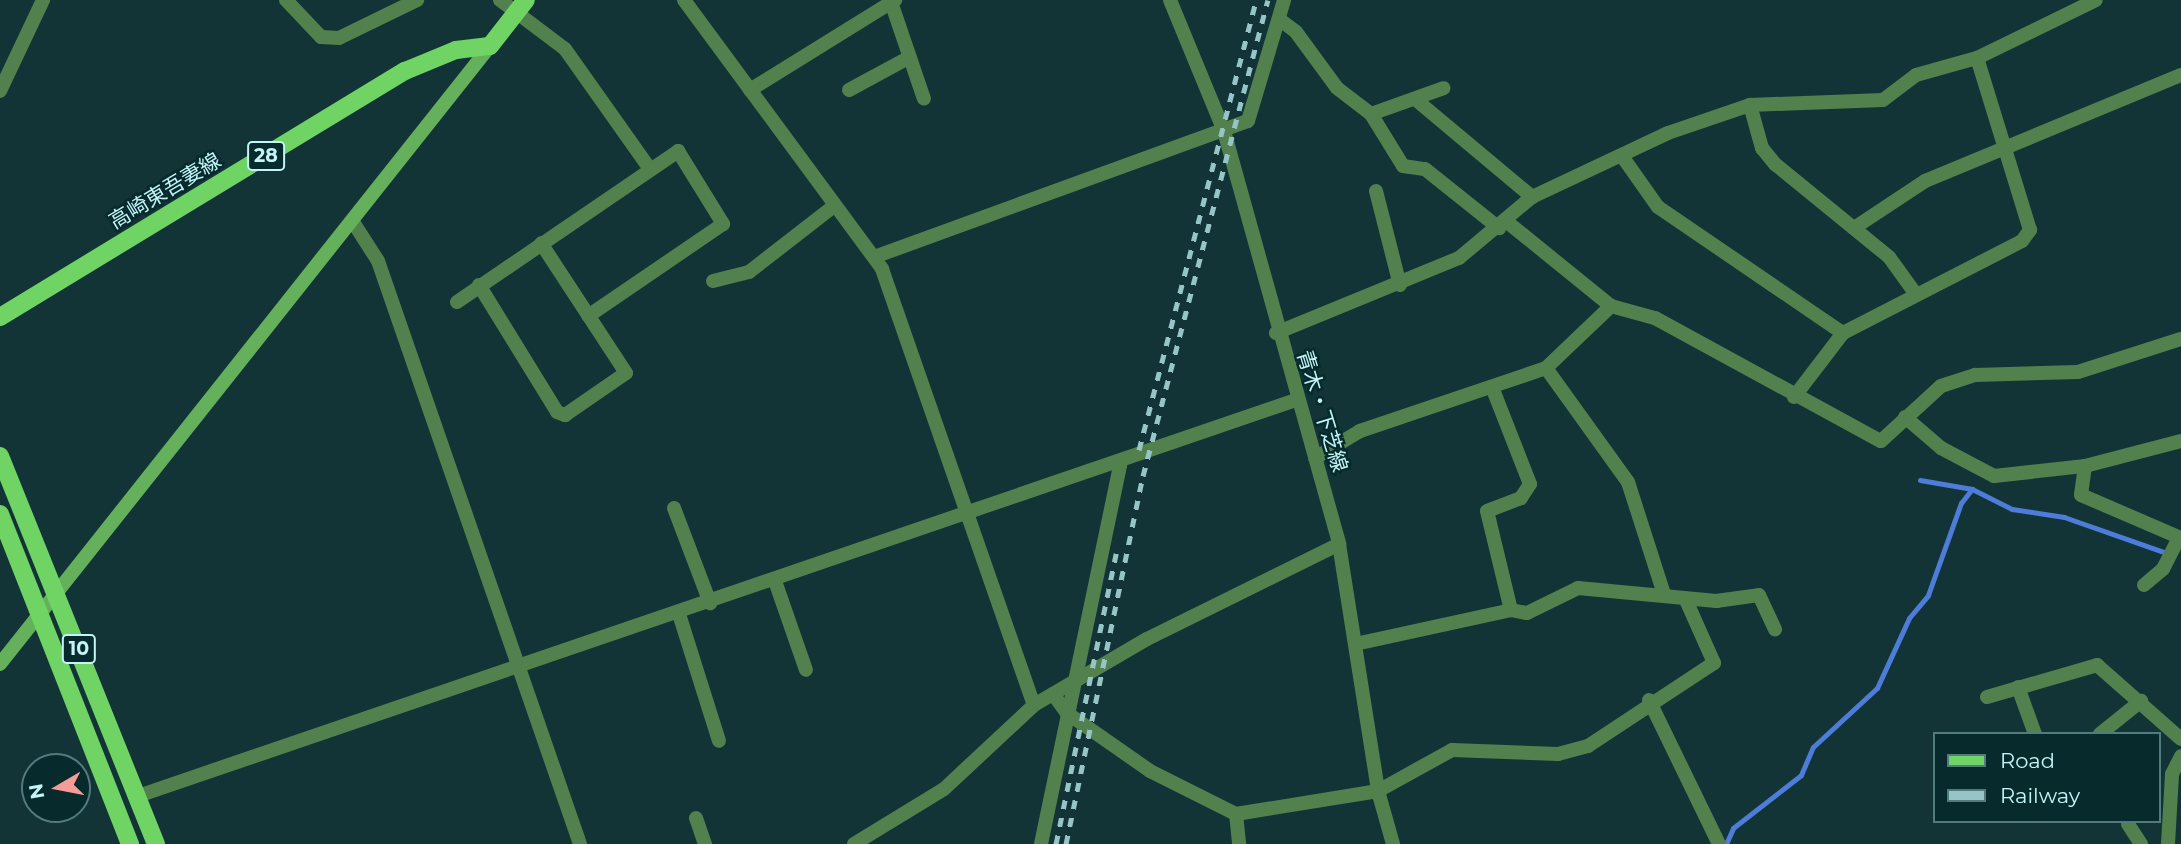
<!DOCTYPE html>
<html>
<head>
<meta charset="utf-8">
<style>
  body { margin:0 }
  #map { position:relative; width:2181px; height:844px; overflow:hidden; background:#123437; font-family:Montserrat,"Noto Sans JP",sans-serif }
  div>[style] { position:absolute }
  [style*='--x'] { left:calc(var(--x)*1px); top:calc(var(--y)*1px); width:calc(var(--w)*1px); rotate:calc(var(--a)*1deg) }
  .stream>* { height:5px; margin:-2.5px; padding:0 2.5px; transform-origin:2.5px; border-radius:2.5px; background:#4d7dd8 }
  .street>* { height:14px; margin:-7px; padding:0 7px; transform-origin:7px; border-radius:7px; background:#53814d }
  .secondary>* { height:14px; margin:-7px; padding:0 7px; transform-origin:7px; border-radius:7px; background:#64b05b }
  .primary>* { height:18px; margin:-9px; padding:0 9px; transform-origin:9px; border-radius:9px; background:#70d464 }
  .rail>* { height:5px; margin-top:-2.5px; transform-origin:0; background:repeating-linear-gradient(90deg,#97c4c7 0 9px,transparent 0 18px) }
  span { translate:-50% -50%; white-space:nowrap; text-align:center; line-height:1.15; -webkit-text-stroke:5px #072a2d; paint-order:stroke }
  .shield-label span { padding:2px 5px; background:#072a2d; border:2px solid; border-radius:5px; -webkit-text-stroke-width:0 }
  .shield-label { font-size:19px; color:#c4f4f7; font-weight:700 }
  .street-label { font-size:21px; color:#c4f4f7 }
  .legend { position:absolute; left:1933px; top:732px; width:228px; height:91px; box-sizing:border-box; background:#072a2d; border:2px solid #537b7e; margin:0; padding:9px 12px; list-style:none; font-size:21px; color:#c4f4f7 }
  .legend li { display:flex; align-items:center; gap:14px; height:35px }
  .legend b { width:35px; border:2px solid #537b7e }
  .north { position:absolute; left:21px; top:753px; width:70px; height:70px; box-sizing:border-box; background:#072a2d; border:2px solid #537b7e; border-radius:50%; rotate:260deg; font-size:19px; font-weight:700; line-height:28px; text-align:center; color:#c4f4f7 }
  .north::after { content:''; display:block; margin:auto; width:24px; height:32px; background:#f59b98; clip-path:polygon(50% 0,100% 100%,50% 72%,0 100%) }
</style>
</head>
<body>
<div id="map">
  <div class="stream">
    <div style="--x:1920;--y:480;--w:53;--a:9.8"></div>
    <div style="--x:1972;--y:489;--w:45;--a:26.6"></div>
    <div style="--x:2012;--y:509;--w:53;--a:8.7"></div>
    <div style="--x:2064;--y:517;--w:109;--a:19.3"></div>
    <div style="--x:1726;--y:844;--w:17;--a:-66"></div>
    <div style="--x:1733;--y:828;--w:86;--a:-37.9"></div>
    <div style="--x:1801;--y:775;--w:30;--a:-67"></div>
    <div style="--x:1813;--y:747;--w:87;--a:-42.7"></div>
    <div style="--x:1877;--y:688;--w:77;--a:-65.4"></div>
    <div style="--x:1909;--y:618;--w:30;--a:-50"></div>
    <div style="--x:1928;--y:595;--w:98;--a:-70.3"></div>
    <div style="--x:1961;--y:503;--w:18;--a:-52"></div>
  </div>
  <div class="street">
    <div style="--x:286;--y:0;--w:51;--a:46.6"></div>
    <div style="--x:321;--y:37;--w:18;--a:3"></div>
    <div style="--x:339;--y:38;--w:87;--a:-26"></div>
    <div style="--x:500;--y:0;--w:81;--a:37"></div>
    <div style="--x:565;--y:49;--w:147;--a:54.7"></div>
    <div style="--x:684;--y:0;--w:334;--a:53.6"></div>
    <div style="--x:882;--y:269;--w:462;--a:70.8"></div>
    <div style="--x:1170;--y:0;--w:142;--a:67.6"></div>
    <div style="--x:1224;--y:131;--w:429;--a:74.4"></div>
    <div style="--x:1339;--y:544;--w:250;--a:81"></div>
    <div style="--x:1378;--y:791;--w:55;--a:74.2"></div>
    <div style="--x:891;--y:2;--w:102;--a:71.2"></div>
    <div style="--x:1279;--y:19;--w:21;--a:37"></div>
    <div style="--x:1296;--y:32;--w:69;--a:53.8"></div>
    <div style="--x:1337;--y:88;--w:43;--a:37.4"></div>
    <div style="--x:1371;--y:114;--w:61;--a:58.4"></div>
    <div style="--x:1403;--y:166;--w:22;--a:8"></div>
    <div style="--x:1425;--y:169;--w:95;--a:38.6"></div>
    <div style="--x:750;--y:90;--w:171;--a:-31.8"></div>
    <div style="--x:849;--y:90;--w:69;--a:-28.4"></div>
    <div style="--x:0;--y:91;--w:101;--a:-64.7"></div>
    <div style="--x:1415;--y:99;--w:153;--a:39.9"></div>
    <div style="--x:1750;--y:105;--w:45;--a:74.4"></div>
    <div style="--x:1762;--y:148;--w:21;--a:51"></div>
    <div style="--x:1775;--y:164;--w:147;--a:39.2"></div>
    <div style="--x:1889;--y:257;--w:44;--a:54.2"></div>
    <div style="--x:1371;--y:114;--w:77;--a:-19.6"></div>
    <div style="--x:1622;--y:156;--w:62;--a:54.8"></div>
    <div style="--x:1658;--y:207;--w:224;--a:34.3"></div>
    <div style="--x:1376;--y:191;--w:97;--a:75.7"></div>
    <div style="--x:1506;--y:221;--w:135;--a:39"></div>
    <div style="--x:1611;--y:306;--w:46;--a:15.3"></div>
    <div style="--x:1655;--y:318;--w:257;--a:28.6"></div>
    <div style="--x:1881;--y:441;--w:81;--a:-42.5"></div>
    <div style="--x:1941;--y:386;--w:36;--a:-18"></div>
    <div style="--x:1975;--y:375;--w:103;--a:-1.7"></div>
    <div style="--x:2078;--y:372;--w:108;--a:-17.8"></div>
    <div style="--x:353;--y:222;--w:46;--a:57.3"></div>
    <div style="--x:378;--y:261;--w:617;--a:70.89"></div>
    <div style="--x:1854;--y:228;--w:85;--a:-33.5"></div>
    <div style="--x:1925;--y:181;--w:277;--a:-22.5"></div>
    <div style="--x:874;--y:257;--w:398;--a:-20"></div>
    <div style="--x:1248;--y:121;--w:126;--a:-73.4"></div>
    <div style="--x:713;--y:281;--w:37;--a:-14"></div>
    <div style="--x:749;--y:272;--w:108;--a:-37.8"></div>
    <div style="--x:479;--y:285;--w:149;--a:58.4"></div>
    <div style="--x:557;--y:412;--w:9;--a:21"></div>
    <div style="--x:565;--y:415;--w:74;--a:-34.5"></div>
    <div style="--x:626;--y:373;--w:155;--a:-123.2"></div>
    <div style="--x:457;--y:302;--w:268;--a:-34.3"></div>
    <div style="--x:678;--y:151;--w:86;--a:58.3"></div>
    <div style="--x:723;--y:224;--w:163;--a:145.7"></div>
    <div style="--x:1276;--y:333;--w:198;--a:-22.3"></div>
    <div style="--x:1459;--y:258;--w:95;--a:-39.9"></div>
    <div style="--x:1532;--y:197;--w:150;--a:-25.2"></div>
    <div style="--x:1668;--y:133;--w:87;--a:-18.9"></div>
    <div style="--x:1750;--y:105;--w:133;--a:-2.2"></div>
    <div style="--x:1883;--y:100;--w:41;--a:-37.1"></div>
    <div style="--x:1916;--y:75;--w:63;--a:-15.6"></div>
    <div style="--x:1977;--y:58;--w:132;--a:-26"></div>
    <div style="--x:1546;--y:368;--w:140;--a:54.3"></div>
    <div style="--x:1628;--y:482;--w:118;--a:72.2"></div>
    <div style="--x:1492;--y:387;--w:104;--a:68.6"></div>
    <div style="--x:1530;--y:484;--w:17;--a:123"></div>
    <div style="--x:1521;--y:498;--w:36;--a:159"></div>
    <div style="--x:1487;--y:511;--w:102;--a:76.4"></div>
    <div style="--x:1794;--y:397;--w:81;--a:-52.6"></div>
    <div style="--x:1843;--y:333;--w:201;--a:-27.2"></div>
    <div style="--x:2022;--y:241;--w:14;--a:-54"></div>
    <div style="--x:2030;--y:230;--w:180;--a:-107.1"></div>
    <div style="--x:1905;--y:417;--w:48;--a:40.7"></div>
    <div style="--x:1941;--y:448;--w:60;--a:27.8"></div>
    <div style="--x:1994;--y:476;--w:92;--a:-6.3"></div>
    <div style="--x:2085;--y:466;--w:99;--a:-14.6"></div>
    <div style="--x:1315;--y:458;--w:52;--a:-31"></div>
    <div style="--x:1360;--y:431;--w:196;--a:-18.7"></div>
    <div style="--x:1546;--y:368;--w:90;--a:-43.6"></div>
    <div style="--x:2085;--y:466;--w:29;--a:98"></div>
    <div style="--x:2081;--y:495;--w:109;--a:23.3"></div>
    <div style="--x:674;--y:508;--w:102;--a:69.2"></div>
    <div style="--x:775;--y:581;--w:94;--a:70.8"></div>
    <div style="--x:2144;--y:585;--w:25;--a:-40"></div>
    <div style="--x:2163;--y:569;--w:35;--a:-63"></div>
    <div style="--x:679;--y:614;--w:133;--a:72.5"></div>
    <div style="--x:1360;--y:643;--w:155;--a:-12.3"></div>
    <div style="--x:1511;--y:610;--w:16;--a:11"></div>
    <div style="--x:1527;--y:613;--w:57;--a:-26.1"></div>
    <div style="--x:1578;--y:588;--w:139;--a:5.4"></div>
    <div style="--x:1716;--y:601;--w:43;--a:-7.9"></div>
    <div style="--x:1759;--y:595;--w:38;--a:65"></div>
    <div style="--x:2018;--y:687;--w:50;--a:70.1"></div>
    <div style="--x:1053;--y:694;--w:24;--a:54"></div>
    <div style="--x:1067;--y:713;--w:101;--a:34.9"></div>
    <div style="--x:1150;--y:771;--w:96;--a:26.6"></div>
    <div style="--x:1236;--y:814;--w:144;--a:-9.2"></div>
    <div style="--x:1378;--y:791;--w:85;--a:-29"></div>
    <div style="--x:1452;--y:750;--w:106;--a:2.2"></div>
    <div style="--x:1558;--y:754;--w:31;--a:-15"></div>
    <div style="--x:1588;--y:746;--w:151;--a:-33.4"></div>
    <div style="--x:1714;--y:663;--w:69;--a:-114"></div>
    <div style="--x:1987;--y:697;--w:115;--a:-16.2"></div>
    <div style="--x:2097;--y:665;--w:112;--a:41.4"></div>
    <div style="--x:1649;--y:700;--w:160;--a:64.1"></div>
    <div style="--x:2100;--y:734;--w:53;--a:-38.8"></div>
    <div style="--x:138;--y:796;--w:1224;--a:-18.88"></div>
    <div style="--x:1236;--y:814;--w:30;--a:84"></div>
    <div style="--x:696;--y:818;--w:28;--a:71"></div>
    <div style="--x:2128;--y:824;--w:24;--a:57"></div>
    <div style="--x:854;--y:844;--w:105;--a:-31.4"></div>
    <div style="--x:944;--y:789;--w:123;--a:-43"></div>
    <div style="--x:1034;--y:705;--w:131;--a:-30.3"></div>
    <div style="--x:1147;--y:639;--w:214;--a:-26.3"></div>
    <div style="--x:1041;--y:844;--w:390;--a:-78.2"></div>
    <div style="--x:2168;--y:844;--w:70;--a:-86.7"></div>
    <div style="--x:2172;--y:774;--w:20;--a:-63"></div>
  </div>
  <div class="secondary">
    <div style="--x:0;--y:664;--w:789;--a:-51.59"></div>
  </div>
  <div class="primary">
    <div style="--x:0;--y:317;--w:474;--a:-31.3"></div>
    <div style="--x:405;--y:71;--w:55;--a:-22.4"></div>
    <div style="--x:456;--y:50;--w:34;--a:-7"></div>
    <div style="--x:490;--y:46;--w:58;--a:-52"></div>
    <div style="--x:0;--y:456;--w:418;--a:68.1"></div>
    <div style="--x:0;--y:514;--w:355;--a:68.5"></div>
  </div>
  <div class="rail">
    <div style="--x:1139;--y:450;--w:465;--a:-75.4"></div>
    <div style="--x:1056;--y:844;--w:297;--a:-78.3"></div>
    <div style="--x:1066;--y:844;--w:376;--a:-78.2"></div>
    <div style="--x:1143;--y:476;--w:492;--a:-75.3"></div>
  </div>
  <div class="shield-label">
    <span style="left:266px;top:156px">28</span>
    <span style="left:79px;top:649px">10</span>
  </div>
  <div class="street-label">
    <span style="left:165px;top:191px;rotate:-31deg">高崎東吾妻線</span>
    <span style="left:1322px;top:411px;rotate:73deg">青木・下芝線</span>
  </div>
  <ul class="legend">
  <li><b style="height:9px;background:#70d464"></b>Road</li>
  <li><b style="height:9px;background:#97c4c7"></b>Railway</li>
  </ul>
  <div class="north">N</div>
</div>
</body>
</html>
